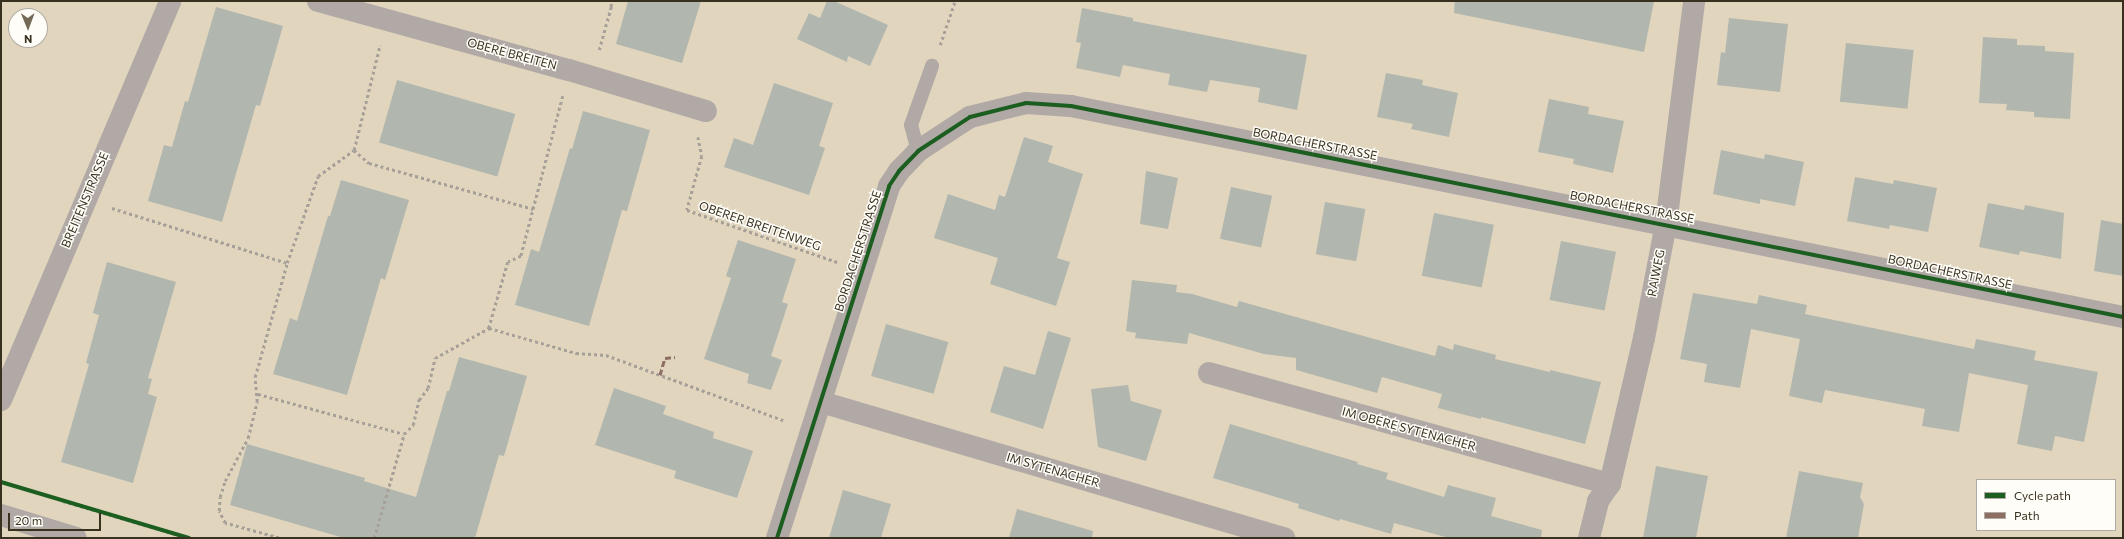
<!DOCTYPE html>
<html>
<head>
<meta charset="utf-8">
<style>
  body { margin:0 }
  #map { position:relative; width:2124px; height:539px; overflow:hidden; background:#e1d5be; font-family:Commissioner,sans-serif }
  div>[style] { position:absolute }
  [style*='--x'] { left:calc(var(--x)*1px); top:calc(var(--y)*1px); width:calc(var(--w)*1px); rotate:calc(var(--a)*1deg) }
  .building>* { inset:0; background:#b1b7ae; transform-origin:0 0 }
  .path>* { height:2.5px; margin-top:-1.25px; transform-origin:0; background:repeating-linear-gradient(90deg,#a7a099 0 3px,transparent 0 6px) }
  .service>* { height:14px; margin:-7px; padding:0 7px; transform-origin:7px; border-radius:7px; background:#b1a9a5 }
  .minor>* { height:22px; margin:-11px; padding:0 11px; transform-origin:11px; border-radius:11px; background:#b1a9a5 }
  .tertiary>* { height:22px; margin:-11px; padding:0 11px; transform-origin:11px; border-radius:11px; background:#b1a9a5 }
  .quiet>* { height:3px; margin-top:-1.5px; transform-origin:0; background:repeating-linear-gradient(90deg,#8d6e63 0 6px,transparent 0 9px) }
  .cycleway>* { height:4px; margin:-2px; padding:0 2px; transform-origin:2px; border-radius:2px; background:#1b5e20 }
  span { translate:-50% -50%; white-space:nowrap; text-align:center; line-height:1.15; -webkit-text-stroke:3px #fffdf8; paint-order:stroke }
  .street-label { font-size:12px; color:#393120 }
  .frame { position:absolute; inset:0; border:2px solid #393120; pointer-events:none }
  .legend { position:absolute; left:1976px; top:479px; width:140px; height:52px; box-sizing:border-box; background:#fffdf8; border:1px solid #b0aba2; margin:0; padding:5px 7px; list-style:none; font-size:12px; color:#393120 }
  .legend li { display:flex; align-items:center; gap:8px; height:20px }
  .legend b { width:20px; border:1px solid #b0aba2 }
  .north { position:absolute; left:8px; top:8px; width:40px; height:40px; box-sizing:border-box; background:#fffdf8; border:1px solid #b0aba2; border-radius:50%; rotate:179deg; font-size:11px; font-weight:700; line-height:16px; text-align:center; color:#393120 }
  .north::after { content:''; display:block; margin:auto; width:14px; height:18px; background:#746a57; clip-path:polygon(50% 0,100% 100%,50% 72%,0 100%) }
  .scale { position:absolute; left:8px; top:513px; width:93px; height:18px; box-sizing:border-box; border:2px solid #393120; border-top:0; padding-left:5px; font-size:12px; line-height:14px; white-space:nowrap; color:#393120; -webkit-text-stroke:3px #fffdf8; paint-order:stroke }
</style>
</head>
<body>
<div id="map">
  <div class="building">
    <div style="clip-path:polygon(628px 1px,701px 1px,682px 63px,616px 44px)"></div>
    <div style="clip-path:polygon(827px 1px,834px 1px,888px 25px,870px 66px,848px 56px,847px 62px,797px 39px,809px 13px,820px 18px)"></div>
    <div style="clip-path:polygon(1455px 1px,1654px 1px,1644px 52px,1454px 13px)"></div>
    <div style="clip-path:polygon(216px 7px,283px 26px,260px 106px,256px 105px,222px 222px,148px 201px,164px 145px,172px 147px,185px 101px,188px 102px)"></div>
    <div style="clip-path:polygon(1082px 8px,1133px 18px,1133px 21px,1307px 55px,1297px 110px,1258px 102px,1260px 88px,1210px 80px,1207px 92px,1168px 85px,1170px 74px,1123px 65px,1120px 77px,1076px 68px,1081px 43px,1076px 42px)"></div>
    <div style="clip-path:polygon(1729px 18px,1788px 24px,1780px 92px,1717px 85px,1721px 52px,1725px 53px)"></div>
    <div style="clip-path:polygon(1983px 37px,2017px 39px,2017px 45px,2045px 46px,2045px 51px,2074px 53px,2070px 119px,2034px 117px,2034px 112px,2006px 110px,2007px 104px,1979px 103px)"></div>
    <div style="left:1846px;top:43px;width:68px;height:59px;rotate:6deg"></div>
    <div style="clip-path:polygon(1386px 73px,1423px 80px,1422px 85px,1458px 93px,1449px 137px,1411px 129px,1413px 124px,1377px 117px)"></div>
    <div style="left:397px;top:80px;width:123px;height:65px;rotate:16deg"></div>
    <div style="clip-path:polygon(774px 83px,833px 103px,819px 146px,825px 148px,809px 195px,724px 167px,734px 138px,753px 145px)"></div>
    <div style="clip-path:polygon(1549px 99px,1589px 107px,1588px 114px,1624px 121px,1613px 173px,1573px 164px,1574px 159px,1538px 152px)"></div>
    <div style="clip-path:polygon(583px 111px,650px 130px,627px 211px,622px 210px,589px 326px,515px 305px,531px 249px,539px 252px,570px 148px,572px 149px)"></div>
    <div style="clip-path:polygon(1024px 137px,1053px 146px,1048px 162px,1083px 174px,1057px 258px,1070px 262px,1056px 306px,990px 284px,998px 258px,934px 238px,948px 194px,995px 210px,999px 195px,1005px 197px)"></div>
    <div style="clip-path:polygon(1721px 150px,1764px 159px,1765px 154px,1804px 162px,1795px 206px,1760px 199px,1760px 204px,1713px 194px)"></div>
    <div style="clip-path:polygon(1146px 171px,1178px 178px,1168px 229px,1140px 224px)"></div>
    <div style="clip-path:polygon(1855px 177px,1893px 184px,1894px 180px,1937px 188px,1928px 232px,1890px 225px,1889px 229px,1847px 221px)"></div>
    <div style="clip-path:polygon(341px 180px,409px 200px,385px 280px,381px 278px,347px 395px,273px 374px,290px 318px,297px 321px,328px 216px,330px 216px)"></div>
    <div style="left:1231px;top:187px;width:42px;height:53px;rotate:12deg"></div>
    <div style="left:1325px;top:202px;width:41px;height:53px;rotate:10deg"></div>
    <div style="clip-path:polygon(1988px 203px,2024px 210px,2025px 205px,2064px 213px,2061px 259px,2020px 251px,2019px 255px,1979px 247px)"></div>
    <div style="left:1434px;top:213px;width:61px;height:64px;rotate:11deg"></div>
    <div style="clip-path:polygon(2101px 220px,2123px 224px,2123px 276px,2094px 271px)"></div>
    <div style="clip-path:polygon(738px 240px,796px 259px,782px 302px,788px 304px,771px 356px,782px 360px,771px 390px,747px 383px,749px 374px,704px 359px,731px 278px,726px 276px)"></div>
    <div style="left:1561px;top:241px;width:56px;height:60px;rotate:11deg"></div>
    <div style="clip-path:polygon(107px 262px,176px 282px,148px 378px,152px 379px,148px 394px,157px 397px,133px 483px,61px 462px,89px 364px,86px 363px,99px 315px,93px 313px)"></div>
    <div style="clip-path:polygon(1132px 280px,1177px 285px,1176px 292px,1192px 294px,1237px 307px,1239px 301px,1435px 356px,1438px 345px,1453px 350px,1454px 344px,1496px 355px,1495px 359px,1550px 372px,1550px 370px,1601px 382px,1585px 444px,1481px 417px,1481px 419px,1438px 408px,1442px 394px,1382px 377px,1377px 393px,1296px 370px,1296px 358px,1264px 354px,1189px 333px,1187px 344px,1135px 338px,1136px 333px,1126px 331px)"></div>
    <div style="clip-path:polygon(1693px 293px,1757px 304px,1759px 295px,1807px 305px,1805px 314px,1974px 349px,1976px 339px,2036px 351px,2034px 360px,2098px 372px,2084px 442px,2055px 436px,2052px 451px,2017px 444px,2028px 385px,1969px 373px,1959px 432px,1922px 426px,1925px 409px,1825px 390px,1822px 403px,1789px 396px,1800px 339px,1751px 329px,1740px 388px,1704px 382px,1707px 364px,1680px 359px)"></div>
    <div style="left:886px;top:324px;width:65px;height:54px;rotate:16deg"></div>
    <div style="clip-path:polygon(1048px 331px,1071px 338px,1043px 429px,990px 412px,1004px 366px,1035px 375px)"></div>
    <div style="clip-path:polygon(459px 357px,527px 376px,504px 456px,499px 455px,475px 538px,344px 538px,230px 505px,247px 444px,365px 478px,364px 481px,416px 497px,447px 391px,449px 391px)"></div>
    <div style="clip-path:polygon(1128px 385px,1131px 401px,1162px 410px,1146px 461px,1098px 447px,1091px 389px)"></div>
    <div style="clip-path:polygon(614px 388px,666px 406px,663px 414px,714px 432px,713px 438px,753px 451px,737px 498px,674px 478px,676px 471px,595px 445px)"></div>
    <div style="clip-path:polygon(1230px 424px,1358px 462px,1357px 464px,1388px 473px,1386px 479px,1444px 497px,1448px 485px,1496px 498px,1491px 516px,1542px 530px,1541px 538px,1449px 538px,1394px 523px,1391px 534px,1340px 519px,1339px 521px,1298px 508px,1299px 504px,1213px 478px)"></div>
    <div style="clip-path:polygon(1656px 466px,1708px 476px,1696px 538px,1643px 538px)"></div>
    <div style="clip-path:polygon(1799px 471px,1863px 483px,1860px 497px,1864px 504px,1858px 538px,1786px 538px)"></div>
    <div style="clip-path:polygon(843px 490px,891px 504px,881px 538px,829px 538px)"></div>
    <div style="clip-path:polygon(1017px 509px,1093px 531px,1092px 538px,1009px 538px)"></div>
  </div>
  <div class="path">
    <div style="--x:940;--y:45;--w:46;--a:-71.2"></div>
    <div style="--x:599;--y:50;--w:45;--a:-74.4"></div>
    <div style="--x:611;--y:7;--w:6;--a:-90"></div>
    <div style="--x:563;--y:96;--w:165;--a:104.7"></div>
    <div style="--x:521;--y:256;--w:14;--a:155"></div>
    <div style="--x:508;--y:262;--w:69;--a:106.1"></div>
    <div style="--x:489;--y:328;--w:91;--a:16"></div>
    <div style="--x:576;--y:353;--w:30;--a:4"></div>
    <div style="--x:606;--y:355;--w:191;--a:20.2"></div>
    <div style="--x:698;--y:137;--w:19;--a:78"></div>
    <div style="--x:702;--y:156;--w:56;--a:105.5"></div>
    <div style="--x:687;--y:210;--w:159;--a:19.1"></div>
    <div style="--x:354;--y:150;--w:20;--a:41"></div>
    <div style="--x:369;--y:163;--w:171;--a:15.6"></div>
    <div style="--x:112;--y:208;--w:183;--a:17.4"></div>
    <div style="--x:258;--y:394;--w:151;--a:15.3"></div>
    <div style="--x:63;--y:501;--w:131;--a:16.4"></div>
    <div style="--x:279;--y:538;--w:56;--a:-164.5"></div>
    <div style="--x:225;--y:523;--w:13;--a:-117"></div>
    <div style="--x:219;--y:511;--w:14;--a:-86"></div>
    <div style="--x:220;--y:497;--w:17;--a:-73"></div>
    <div style="--x:225;--y:481;--w:49;--a:-61.9"></div>
    <div style="--x:248;--y:438;--w:37;--a:-76"></div>
    <div style="--x:257;--y:402;--w:25;--a:-95"></div>
    <div style="--x:255;--y:377;--w:118;--a:-74.3"></div>
    <div style="--x:287;--y:263;--w:92;--a:-70.4"></div>
    <div style="--x:318;--y:176;--w:44;--a:-35.8"></div>
    <div style="--x:354;--y:150;--w:108;--a:-76.1"></div>
    <div style="--x:374;--y:538;--w:108;--a:-73.9"></div>
    <div style="--x:404;--y:434;--w:13;--a:-45"></div>
    <div style="--x:413;--y:425;--w:26;--a:-77"></div>
    <div style="--x:419;--y:400;--w:15;--a:-53"></div>
    <div style="--x:428;--y:388;--w:31;--a:-77"></div>
    <div style="--x:435;--y:358;--w:62;--a:-29.1"></div>
  </div>
  <div class="service">
    <div style="--x:918;--y:151;--w:27;--a:-105"></div>
    <div style="--x:911;--y:125;--w:63;--a:-70.4"></div>
  </div>
  <div class="minor">
    <div style="--x:318;--y:1;--w:260;--a:15.4"></div>
    <div style="--x:569;--y:70;--w:143;--a:16.7"></div>
    <div style="--x:1209;--y:373;--w:416;--a:15.5"></div>
    <div style="--x:1;--y:400;--w:433;--a:-67"></div>
    <div style="--x:821;--y:402;--w:483;--a:16.4"></div>
    <div style="--x:777;--y:538;--w:369;--a:-72.3"></div>
    <div style="--x:889;--y:186;--w:18;--a:-56"></div>
    <div style="--x:899;--y:171;--w:28;--a:-46"></div>
    <div style="--x:918;--y:151;--w:62;--a:-33.2"></div>
    <div style="--x:970;--y:117;--w:58;--a:-14"></div>
    <div style="--x:1026;--y:103;--w:45;--a:3.8"></div>
    <div style="--x:1071;--y:106;--w:1073;--a:11.34"></div>
    <div style="--x:1589;--y:538;--w:38;--a:-76"></div>
    <div style="--x:1598;--y:501;--w:21;--a:-55"></div>
    <div style="--x:1610;--y:484;--w:150;--a:-76.9"></div>
    <div style="--x:1644;--y:338;--w:116;--a:-79.1"></div>
    <div style="--x:1666;--y:224;--w:225;--a:-82.8"></div>
  </div>
  <div class="tertiary">
    <div style="--x:1;--y:515;--w:78;--a:17"></div>
  </div>
  <div class="quiet">
    <div style="--x:660;--y:375;--w:18;--a:-74"></div>
    <div style="--x:665;--y:358;--w:10;--a:-6"></div>
  </div>
  <div class="cycleway">
    <div style="--x:1;--y:482;--w:196;--a:16.6"></div>
    <div style="--x:777;--y:538;--w:369;--a:-72.3"></div>
    <div style="--x:889;--y:186;--w:18;--a:-56"></div>
    <div style="--x:899;--y:171;--w:28;--a:-46"></div>
    <div style="--x:918;--y:151;--w:62;--a:-33.2"></div>
    <div style="--x:970;--y:117;--w:58;--a:-14"></div>
    <div style="--x:1026;--y:103;--w:45;--a:3.8"></div>
    <div style="--x:1071;--y:106;--w:1073;--a:11.34"></div>
  </div>
  <div class="street-label">
    <span style="left:512px;top:54px;rotate:15deg">OBERE BREITEN</span>
    <span style="left:1315px;top:144px;rotate:11deg">BORDACHERSTRASSE</span>
    <span style="left:85px;top:200px;rotate:-67deg">BREITENSTRASSE</span>
    <span style="left:1632px;top:207px;rotate:11deg">BORDACHERSTRASSE</span>
    <span style="left:760px;top:226px;rotate:19deg">OBERER BREITENWEG</span>
    <span style="left:858px;top:251px;rotate:-72deg">BORDACHERSTRASSE</span>
    <span style="left:1950px;top:272px;rotate:12deg">BORDACHERSTRASSE</span>
    <span style="left:1656px;top:273px;rotate:-79deg">RAIWEG</span>
    <span style="left:1409px;top:429px;rotate:15deg">IM OBERE SYTENACHER</span>
    <span style="left:1053px;top:470px;rotate:16deg">IM SYTENACHER</span>
  </div>
  <div class="frame"></div>
  <ul class="legend">
  <li><b style="height:5px;background:#1b5e20"></b>Cycle path</li>
  <li><b style="height:5px;background:#8d6e63"></b>Path</li>
  </ul>
  <div class="north">N</div>
  <div class="scale">20 m</div>
</div>
</body>
</html>
